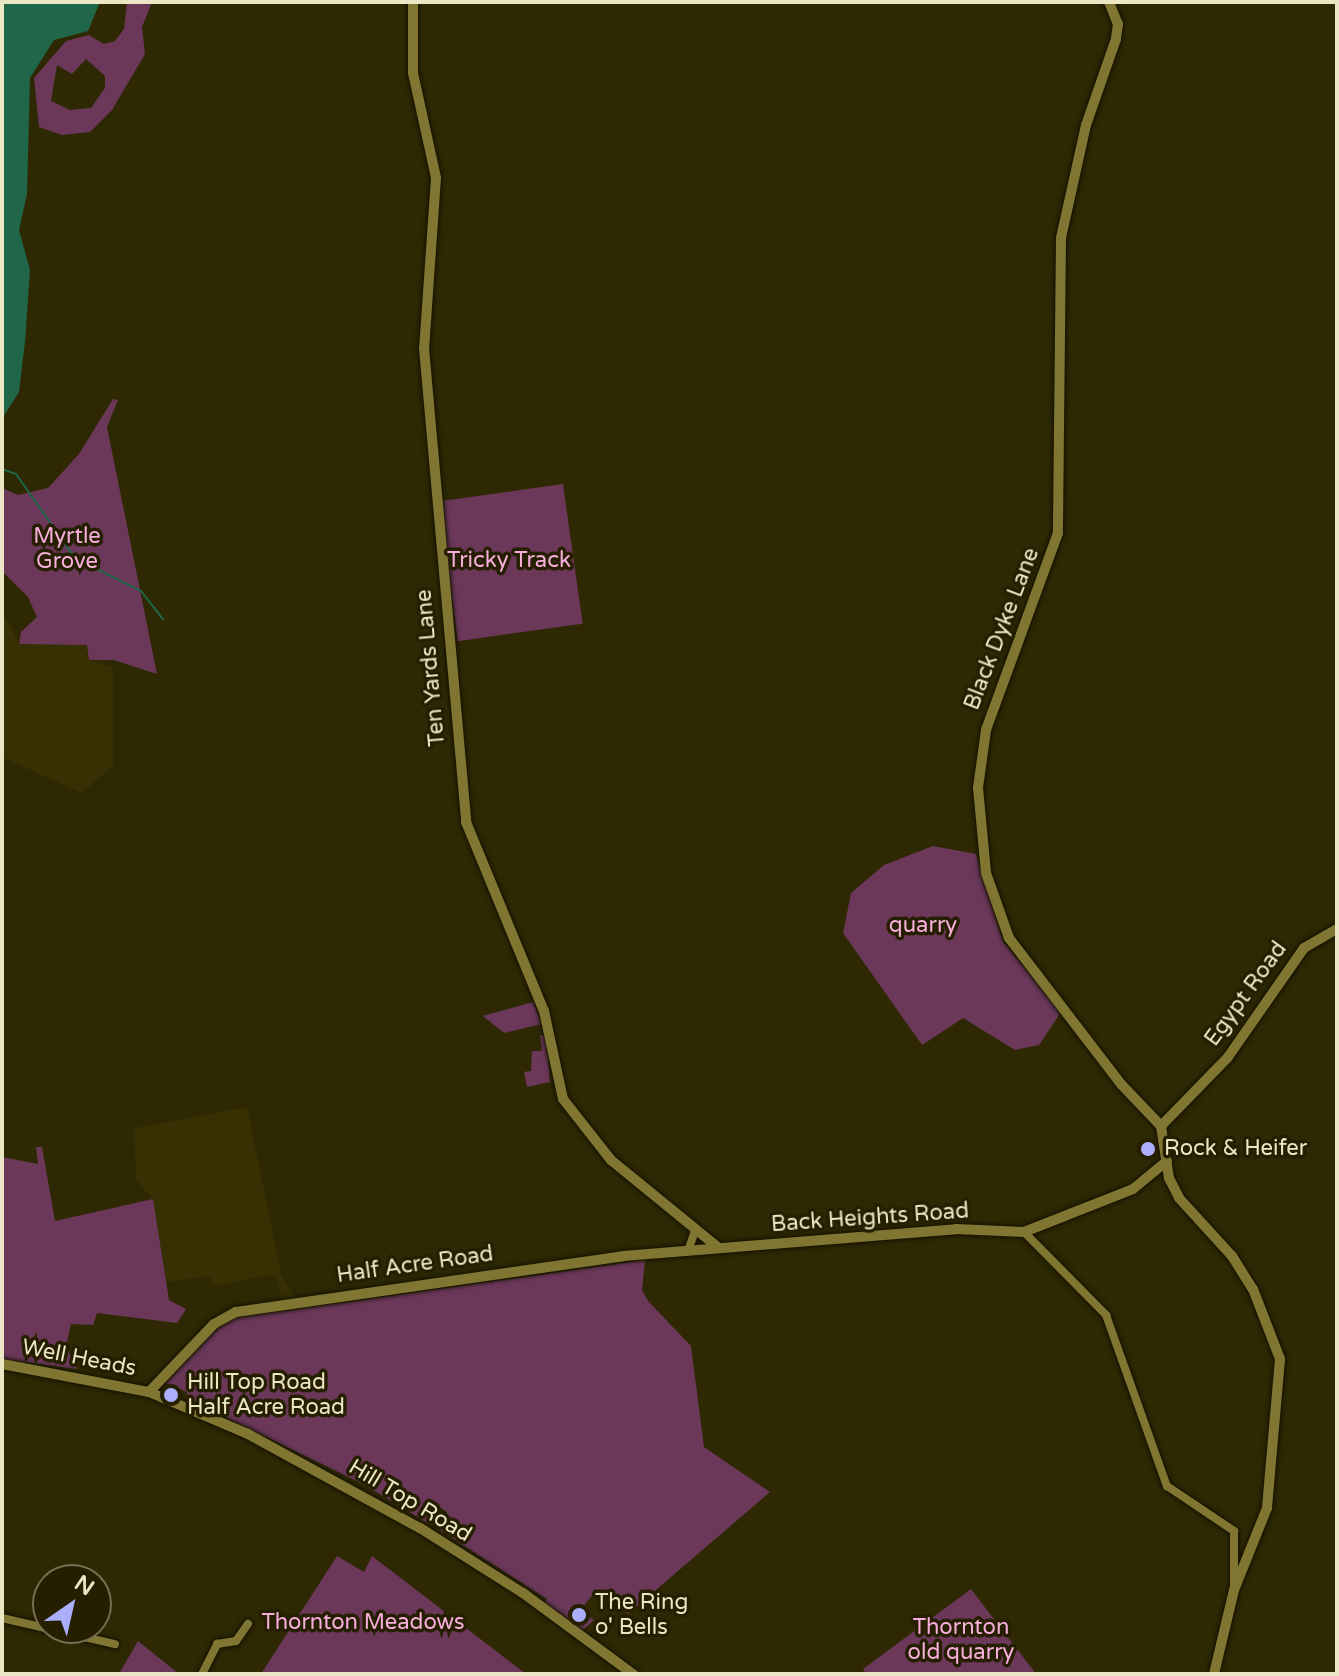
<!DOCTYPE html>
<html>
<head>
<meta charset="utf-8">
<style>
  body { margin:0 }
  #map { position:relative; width:1339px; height:1676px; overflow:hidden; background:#2e2903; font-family:"Varela Round",sans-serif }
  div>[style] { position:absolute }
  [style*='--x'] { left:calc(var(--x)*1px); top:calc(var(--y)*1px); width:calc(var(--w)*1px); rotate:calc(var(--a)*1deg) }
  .built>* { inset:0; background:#363003 }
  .green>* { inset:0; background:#6b385a; transform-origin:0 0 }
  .water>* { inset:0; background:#206649 }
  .stream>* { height:2px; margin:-1px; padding:0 1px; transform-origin:1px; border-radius:1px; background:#206649 }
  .roads { filter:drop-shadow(0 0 2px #151200) drop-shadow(0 0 2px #151200) }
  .minor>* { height:8px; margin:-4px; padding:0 4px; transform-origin:4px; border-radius:4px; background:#807631 }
  .tertiary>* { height:10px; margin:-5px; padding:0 5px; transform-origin:5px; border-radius:5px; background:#807631 }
  .dots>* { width:22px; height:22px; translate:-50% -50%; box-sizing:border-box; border:4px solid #251f00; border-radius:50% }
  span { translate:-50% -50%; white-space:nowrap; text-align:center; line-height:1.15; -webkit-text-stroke:7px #251f00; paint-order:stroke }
  .park-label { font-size:22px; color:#f7aedc }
  .street-label { font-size:22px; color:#ebe7c5 }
  .poi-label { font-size:22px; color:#ebe7c5 }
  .left { translate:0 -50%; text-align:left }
  .frame { position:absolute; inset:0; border:4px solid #ebe7c5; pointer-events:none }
  .north { position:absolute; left:32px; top:1564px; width:80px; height:80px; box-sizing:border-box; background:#251f00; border:2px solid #746f4f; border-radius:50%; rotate:34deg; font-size:22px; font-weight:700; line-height:32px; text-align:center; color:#ebe7c5 }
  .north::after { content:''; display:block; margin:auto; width:28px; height:36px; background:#abaffb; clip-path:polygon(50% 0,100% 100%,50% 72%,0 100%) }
</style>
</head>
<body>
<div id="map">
  <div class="built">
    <div style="clip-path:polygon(2px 611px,19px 643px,88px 645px,89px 660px,113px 667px,113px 765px,82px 793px,2px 757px)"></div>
    <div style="clip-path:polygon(247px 1107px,281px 1274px,296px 1300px,282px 1302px,276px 1274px,213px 1286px,209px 1276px,166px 1282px,153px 1199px,136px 1180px,134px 1128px)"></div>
  </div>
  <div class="green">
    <div style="clip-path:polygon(evenodd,127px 2px,152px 2px,142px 27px,145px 54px,112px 110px,90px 132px,62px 135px,39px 127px,34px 78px,66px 41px,89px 35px,104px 44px,115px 41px,124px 29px,127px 2px,86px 59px,105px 76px,105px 88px,91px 108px,70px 110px,51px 101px,57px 65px,72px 74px,86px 59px)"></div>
    <div style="clip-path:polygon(113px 399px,118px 400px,107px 427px,157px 674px,114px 660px,89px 660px,87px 645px,19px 644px,21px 632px,37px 617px,28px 597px,2px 571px,2px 488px,18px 495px,48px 488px,79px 454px)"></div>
    <div style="left:563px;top:484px;width:141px;height:126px;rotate:82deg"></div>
    <div style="clip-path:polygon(933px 846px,976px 854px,1003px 942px,1061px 1012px,1039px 1045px,1015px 1050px,963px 1018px,922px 1045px,843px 933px,851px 893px,884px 865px)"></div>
    <div style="clip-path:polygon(533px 1002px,542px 1024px,504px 1033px,483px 1016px)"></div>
    <div style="clip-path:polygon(540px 1035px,546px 1035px,550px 1082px,527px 1087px,524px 1072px,531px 1071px,532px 1051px,542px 1051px)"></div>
    <div style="clip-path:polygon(36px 1147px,42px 1147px,55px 1221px,153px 1199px,169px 1300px,186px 1309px,177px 1323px,97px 1313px,93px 1325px,71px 1324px,66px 1347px,77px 1369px,2px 1359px,2px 1157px,38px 1164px)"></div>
    <div style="clip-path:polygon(645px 1260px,642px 1290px,648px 1301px,691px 1346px,704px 1447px,770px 1492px,628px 1614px,596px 1590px,581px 1610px,594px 1620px,582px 1631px,544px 1603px,547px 1599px,438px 1529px,447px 1512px,440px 1507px,429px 1524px,363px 1484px,188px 1399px,187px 1392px,166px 1383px,216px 1330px,235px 1318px)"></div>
    <div style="clip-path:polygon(337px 1556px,364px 1572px,372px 1556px,526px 1674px,261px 1674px)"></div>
    <div style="clip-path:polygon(971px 1589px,1036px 1674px,866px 1674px,863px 1669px)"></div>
    <div style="clip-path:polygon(138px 1641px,179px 1674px,119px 1674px)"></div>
  </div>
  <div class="water">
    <div style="clip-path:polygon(2px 2px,100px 2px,88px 31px,54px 40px,30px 78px,27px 194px,19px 230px,30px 270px,25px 342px,19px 392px,2px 419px)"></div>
  </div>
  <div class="stream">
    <div style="--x:2;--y:469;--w:15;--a:20"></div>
    <div style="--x:16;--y:474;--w:103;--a:54.9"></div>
    <div style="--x:75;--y:558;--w:74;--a:26.6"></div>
    <div style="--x:141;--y:591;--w:36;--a:52"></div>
  </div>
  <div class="roads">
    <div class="minor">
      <div style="--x:1024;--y:1232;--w:117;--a:45.3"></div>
      <div style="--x:1106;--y:1315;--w:182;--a:70.4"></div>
      <div style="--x:1167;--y:1486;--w:81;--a:33.9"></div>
      <div style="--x:1234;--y:1531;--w:59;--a:90"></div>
      <div style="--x:688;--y:1251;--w:21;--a:-71"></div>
      <div style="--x:2;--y:1618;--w:116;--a:13"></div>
      <div style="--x:202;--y:1674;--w:34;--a:-63"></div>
      <div style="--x:217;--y:1644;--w:19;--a:-9"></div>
      <div style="--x:236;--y:1641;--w:21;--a:-55"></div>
    </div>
    <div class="tertiary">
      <div style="--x:413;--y:2;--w:71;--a:90"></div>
      <div style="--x:413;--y:73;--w:107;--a:77.6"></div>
      <div style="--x:436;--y:178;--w:170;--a:94"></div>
      <div style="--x:424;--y:348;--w:476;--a:84.9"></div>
      <div style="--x:466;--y:822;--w:204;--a:67.6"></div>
      <div style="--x:544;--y:1011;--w:90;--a:77.8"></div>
      <div style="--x:563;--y:1099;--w:78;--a:51.8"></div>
      <div style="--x:611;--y:1160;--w:139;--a:39.2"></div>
      <div style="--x:1109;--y:2;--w:24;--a:68"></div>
      <div style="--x:1118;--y:24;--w:15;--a:98"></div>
      <div style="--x:1116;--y:39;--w:91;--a:109.2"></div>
      <div style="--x:1086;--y:125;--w:116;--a:102.5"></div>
      <div style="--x:1061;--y:238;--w:295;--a:90.6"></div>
      <div style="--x:1058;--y:533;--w:210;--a:110.1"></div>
      <div style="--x:986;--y:730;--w:59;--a:97.9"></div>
      <div style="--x:978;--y:788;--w:85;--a:84.6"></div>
      <div style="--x:986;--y:873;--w:69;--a:70.5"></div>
      <div style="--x:1009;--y:938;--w:184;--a:52.5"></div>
      <div style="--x:1121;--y:1084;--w:58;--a:46.4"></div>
      <div style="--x:1161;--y:1126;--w:53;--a:81.3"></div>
      <div style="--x:1169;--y:1178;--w:22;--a:63"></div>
      <div style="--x:1179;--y:1198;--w:79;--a:47.6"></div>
      <div style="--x:1232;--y:1256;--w:39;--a:58"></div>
      <div style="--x:1253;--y:1289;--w:75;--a:68.9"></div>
      <div style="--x:1280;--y:1359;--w:150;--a:95"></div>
      <div style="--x:1267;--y:1508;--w:88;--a:111.9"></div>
      <div style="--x:1234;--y:1590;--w:86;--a:103.4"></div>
      <div style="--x:1161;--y:1126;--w:96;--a:-45.8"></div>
      <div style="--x:1228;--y:1057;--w:133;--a:-55.1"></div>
      <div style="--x:1304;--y:948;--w:38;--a:-30"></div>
      <div style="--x:2;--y:1364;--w:150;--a:10.8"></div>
      <div style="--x:149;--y:1392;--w:108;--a:23"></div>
      <div style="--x:248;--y:1434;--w:196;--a:28.7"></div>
      <div style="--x:420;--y:1528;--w:122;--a:32.3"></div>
      <div style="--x:523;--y:1593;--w:137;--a:36.4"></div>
      <div style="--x:149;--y:1392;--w:94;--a:-46.3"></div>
      <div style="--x:214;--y:1324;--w:25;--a:-29"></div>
      <div style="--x:236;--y:1312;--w:391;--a:-8.2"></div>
      <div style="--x:623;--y:1256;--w:334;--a:-4.6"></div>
      <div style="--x:956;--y:1229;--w:68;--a:2.5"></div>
      <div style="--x:1024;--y:1232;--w:117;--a:-21.5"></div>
      <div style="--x:1133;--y:1189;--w:44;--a:-39.5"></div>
    </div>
  </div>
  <div class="dots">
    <div style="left:1148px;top:1149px;background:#abaffb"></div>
    <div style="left:171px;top:1395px;background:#abaffb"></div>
    <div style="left:579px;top:1615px;background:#abaffb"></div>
  </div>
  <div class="park-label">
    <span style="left:67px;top:549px">Myrtle<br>Grove</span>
    <span style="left:509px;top:561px">Tricky Track</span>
    <span style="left:923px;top:926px">quarry</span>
    <span style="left:363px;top:1623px">Thornton Meadows</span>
    <span style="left:961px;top:1640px">Thornton<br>old quarry</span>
  </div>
  <div class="street-label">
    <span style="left:1002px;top:629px;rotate:-69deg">Black Dyke Lane</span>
    <span style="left:431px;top:668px;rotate:-95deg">Ten Yards Lane</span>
    <span style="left:1246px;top:994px;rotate:-54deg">Egypt Road</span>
    <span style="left:870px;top:1218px;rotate:-4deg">Back Heights Road</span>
    <span style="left:415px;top:1265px;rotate:-8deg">Half Acre Road</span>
    <span style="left:79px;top:1358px;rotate:11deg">Well Heads</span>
    <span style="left:410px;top:1501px;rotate:31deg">Hill Top Road</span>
  </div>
  <div class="poi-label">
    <span class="left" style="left:1164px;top:1149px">Rock &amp; Heifer</span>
    <span class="left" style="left:187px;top:1395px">Hill Top Road<br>Half Acre Road</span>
    <span class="left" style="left:595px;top:1615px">The Ring<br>o' Bells</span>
  </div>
  <div class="frame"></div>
  <div class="north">N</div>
</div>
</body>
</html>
